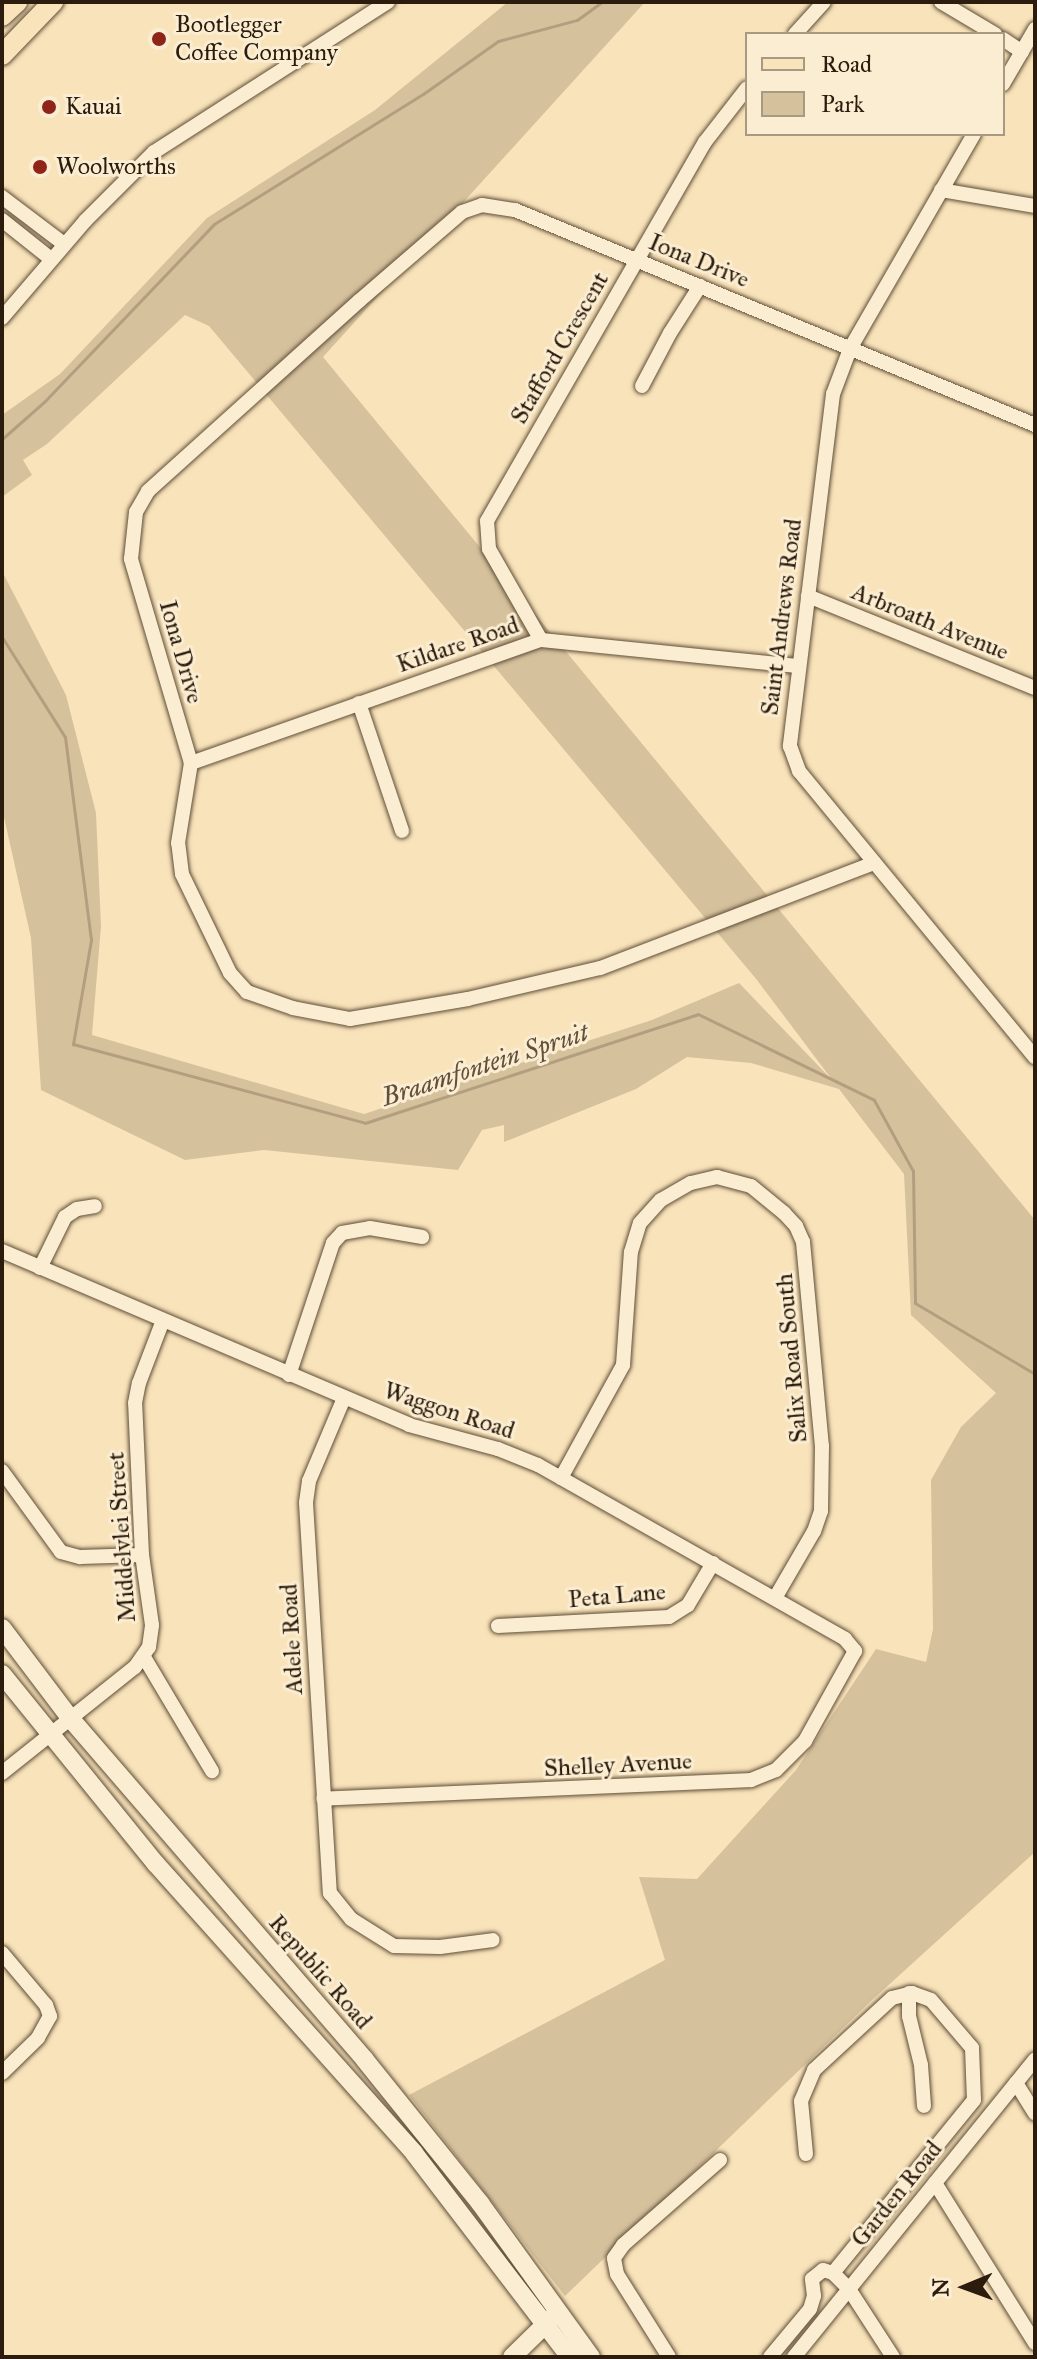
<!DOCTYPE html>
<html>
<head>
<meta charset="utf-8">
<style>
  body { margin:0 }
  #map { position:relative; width:1037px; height:2359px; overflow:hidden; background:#f9e3ba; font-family:"IM FELL Great Primer",serif }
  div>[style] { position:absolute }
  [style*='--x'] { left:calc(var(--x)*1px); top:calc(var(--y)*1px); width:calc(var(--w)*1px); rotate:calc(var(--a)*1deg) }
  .green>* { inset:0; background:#d6c19d }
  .stream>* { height:3px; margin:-1.5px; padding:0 1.5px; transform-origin:1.5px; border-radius:1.5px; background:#b39f7f }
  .roads { filter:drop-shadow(0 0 2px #5f4e38) drop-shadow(0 0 2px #5f4e38) }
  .street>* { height:14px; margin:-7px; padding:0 7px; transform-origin:7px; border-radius:7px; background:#fbedd2 }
  .secondary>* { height:18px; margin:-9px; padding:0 9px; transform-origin:9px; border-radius:9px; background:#fbedd2 }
  .primary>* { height:20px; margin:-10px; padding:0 10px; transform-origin:10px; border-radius:10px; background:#f9e3ba }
  .dots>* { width:22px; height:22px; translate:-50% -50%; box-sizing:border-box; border:4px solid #fbedd2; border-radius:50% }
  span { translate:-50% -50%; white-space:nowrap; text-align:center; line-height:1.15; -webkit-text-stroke:6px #fbedd2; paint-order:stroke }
  .poi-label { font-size:24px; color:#2c1c0d }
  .left { translate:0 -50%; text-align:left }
  .street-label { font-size:24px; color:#2c1c0d }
  .water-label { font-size:26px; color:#62503b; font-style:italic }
  .frame { position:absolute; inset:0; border:4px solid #2c1c0d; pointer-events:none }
  .legend { position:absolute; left:745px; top:32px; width:260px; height:104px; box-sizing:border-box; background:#fbedd2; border:2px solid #a89983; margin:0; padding:10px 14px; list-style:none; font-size:24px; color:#2c1c0d }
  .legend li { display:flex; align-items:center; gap:16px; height:40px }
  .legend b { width:40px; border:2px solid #a89983 }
  .north { position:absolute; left:925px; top:2247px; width:80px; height:80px; -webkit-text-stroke:6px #fbedd2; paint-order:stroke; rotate:269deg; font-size:22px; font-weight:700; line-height:32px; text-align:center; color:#2c1c0d }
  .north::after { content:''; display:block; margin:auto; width:28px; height:36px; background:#2c1c0d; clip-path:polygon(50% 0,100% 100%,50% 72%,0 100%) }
</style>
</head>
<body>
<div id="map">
  <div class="green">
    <div style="clip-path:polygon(508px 2px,645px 2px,323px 357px,1035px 1220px,1035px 1852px,871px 2001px,565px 2296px,409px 2095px,665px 1960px,639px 1877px,697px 1879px,796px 1770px,876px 1649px,926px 1662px,933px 1629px,931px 1480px,961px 1427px,996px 1393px,911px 1315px,904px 1174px,839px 1089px,751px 1063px,687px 1057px,636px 1089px,504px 1142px,504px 1125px,482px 1130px,458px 1170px,264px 1150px,185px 1160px,41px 1090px,31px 938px,2px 808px,2px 571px,66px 695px,96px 813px,101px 926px,92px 1035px,364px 1114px,652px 1020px,739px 983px,833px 1081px,757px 980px,209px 326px,185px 315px,47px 444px,23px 460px,32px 475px,2px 497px,2px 415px,60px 374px,207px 218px,375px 110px)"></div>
  </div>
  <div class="stream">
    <div style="--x:2;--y:439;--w:56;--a:-41.4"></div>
    <div style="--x:44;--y:402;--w:246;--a:-46.3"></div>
    <div style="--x:214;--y:224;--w:246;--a:-31.9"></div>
    <div style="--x:423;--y:94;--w:92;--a:-35.2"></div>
    <div style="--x:498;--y:41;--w:82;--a:-14.9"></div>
    <div style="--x:577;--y:20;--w:31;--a:-36"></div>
    <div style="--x:2;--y:637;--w:118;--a:57.8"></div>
    <div style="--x:65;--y:737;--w:205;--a:82.7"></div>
    <div style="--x:91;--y:940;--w:106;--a:99.8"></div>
    <div style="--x:73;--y:1044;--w:302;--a:15.1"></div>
    <div style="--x:365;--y:1123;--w:350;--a:-18.1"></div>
    <div style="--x:698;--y:1014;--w:196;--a:26"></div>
    <div style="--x:874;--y:1100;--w:81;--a:61.2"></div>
    <div style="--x:913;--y:1171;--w:132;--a:89.1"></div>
    <div style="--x:915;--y:1303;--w:139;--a:30.6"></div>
  </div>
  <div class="roads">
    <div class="street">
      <div style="--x:941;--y:2;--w:63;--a:30.7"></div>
      <div style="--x:795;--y:34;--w:43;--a:-47.8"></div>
      <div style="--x:1003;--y:39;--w:23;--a:34"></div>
      <div style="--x:1003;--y:84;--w:64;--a:-59.8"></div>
      <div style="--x:974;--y:134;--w:248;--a:120"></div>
      <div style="--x:850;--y:349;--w:48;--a:110.7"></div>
      <div style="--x:833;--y:394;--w:355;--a:97"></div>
      <div style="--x:790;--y:746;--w:27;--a:70"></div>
      <div style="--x:799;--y:771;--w:371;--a:50.5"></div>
      <div style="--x:941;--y:190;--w:95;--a:9.7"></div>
      <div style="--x:2;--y:197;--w:78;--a:37.2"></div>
      <div style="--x:2;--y:220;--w:63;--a:38.5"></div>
      <div style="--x:2;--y:318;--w:128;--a:-49.4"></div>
      <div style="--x:85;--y:221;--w:98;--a:-45"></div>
      <div style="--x:154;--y:152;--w:278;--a:-32.7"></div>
      <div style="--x:642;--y:386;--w:60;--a:-62.2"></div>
      <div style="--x:670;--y:333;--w:56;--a:-57.4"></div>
      <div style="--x:808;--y:596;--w:245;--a:22.1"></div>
      <div style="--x:541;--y:640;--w:105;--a:-119.7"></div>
      <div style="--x:489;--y:549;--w:28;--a:-94"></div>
      <div style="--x:487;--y:521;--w:437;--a:-60.1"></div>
      <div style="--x:705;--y:142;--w:68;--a:-52.1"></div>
      <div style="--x:359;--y:703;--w:135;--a:71.4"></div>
      <div style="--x:191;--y:763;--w:371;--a:-19.4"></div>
      <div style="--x:541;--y:640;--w:258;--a:5.8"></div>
      <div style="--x:874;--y:863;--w:293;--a:159"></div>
      <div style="--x:600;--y:968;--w:136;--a:166.8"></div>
      <div style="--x:468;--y:999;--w:120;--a:170.4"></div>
      <div style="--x:350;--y:1019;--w:58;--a:-169.1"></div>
      <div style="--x:293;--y:1008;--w:49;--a:-160.8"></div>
      <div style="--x:247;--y:992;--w:25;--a:-132"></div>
      <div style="--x:230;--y:973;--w:110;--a:-115.9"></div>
      <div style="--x:182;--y:874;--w:31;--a:-97"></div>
      <div style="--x:178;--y:843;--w:81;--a:-80.8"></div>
      <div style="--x:191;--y:763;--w:213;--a:-106.4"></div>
      <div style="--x:131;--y:559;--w:47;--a:-83.9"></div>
      <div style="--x:136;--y:512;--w:24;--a:-60"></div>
      <div style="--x:148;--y:491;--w:284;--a:-42"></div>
      <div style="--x:359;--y:301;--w:136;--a:-40.8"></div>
      <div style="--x:462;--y:212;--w:21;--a:-19"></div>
      <div style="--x:482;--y:205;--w:33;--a:9"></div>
      <div style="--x:515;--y:210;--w:563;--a:22.46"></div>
      <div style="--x:2;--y:1251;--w:443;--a:23.1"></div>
      <div style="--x:409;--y:1425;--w:92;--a:15.1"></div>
      <div style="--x:498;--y:1449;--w:43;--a:21.8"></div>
      <div style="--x:538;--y:1465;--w:353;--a:29.5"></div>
      <div style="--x:845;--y:1639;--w:16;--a:50"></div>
      <div style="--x:855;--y:1651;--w:103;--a:119.1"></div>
      <div style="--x:805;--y:1741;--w:41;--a:135"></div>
      <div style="--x:776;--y:1770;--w:27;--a:158"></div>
      <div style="--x:751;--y:1780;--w:428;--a:177.5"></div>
      <div style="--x:40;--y:1268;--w:57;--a:-63.9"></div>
      <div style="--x:65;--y:1217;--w:14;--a:-34"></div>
      <div style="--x:77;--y:1209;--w:18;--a:-9"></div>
      <div style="--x:289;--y:1375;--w:139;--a:-71.6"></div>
      <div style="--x:333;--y:1243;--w:13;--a:-48"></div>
      <div style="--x:342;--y:1233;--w:28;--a:-10"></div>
      <div style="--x:370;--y:1228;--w:53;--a:9.8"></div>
      <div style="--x:344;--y:1398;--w:90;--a:112.9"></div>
      <div style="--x:309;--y:1481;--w:22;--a:98"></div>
      <div style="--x:306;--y:1503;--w:391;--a:86.5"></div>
      <div style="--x:330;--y:1893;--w:33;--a:51"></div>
      <div style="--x:351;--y:1919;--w:51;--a:32.1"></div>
      <div style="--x:394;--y:1946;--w:46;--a:1.2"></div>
      <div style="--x:440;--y:1947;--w:53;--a:-7.5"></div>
      <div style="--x:2;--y:1471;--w:100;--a:53.9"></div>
      <div style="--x:61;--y:1552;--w:20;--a:15"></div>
      <div style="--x:80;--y:1557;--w:62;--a:-1.8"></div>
      <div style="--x:561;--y:1478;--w:129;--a:-61.2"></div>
      <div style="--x:623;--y:1365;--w:113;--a:-86"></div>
      <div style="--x:631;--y:1252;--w:30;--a:-73"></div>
      <div style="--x:640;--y:1223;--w:31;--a:-48"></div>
      <div style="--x:661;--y:1200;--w:34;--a:-30"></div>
      <div style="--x:691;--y:1183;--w:27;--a:-13"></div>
      <div style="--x:717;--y:1177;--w:35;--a:15"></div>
      <div style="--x:751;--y:1186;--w:43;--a:39.3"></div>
      <div style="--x:784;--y:1213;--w:18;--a:47"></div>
      <div style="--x:796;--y:1226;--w:17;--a:66"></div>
      <div style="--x:803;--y:1242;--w:205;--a:84.7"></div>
      <div style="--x:822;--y:1446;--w:65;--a:90.9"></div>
      <div style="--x:821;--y:1511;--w:21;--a:109"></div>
      <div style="--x:814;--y:1531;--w:78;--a:120.2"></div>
      <div style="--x:498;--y:1626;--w:171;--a:-3"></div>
      <div style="--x:669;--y:1617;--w:22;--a:-32"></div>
      <div style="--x:688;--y:1605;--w:49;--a:-59.2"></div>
      <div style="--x:144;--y:1657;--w:133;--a:59.2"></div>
      <div style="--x:2;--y:1773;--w:170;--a:-38.6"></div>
      <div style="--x:135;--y:1667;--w:24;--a:-55"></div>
      <div style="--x:149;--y:1647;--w:22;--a:-82"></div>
      <div style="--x:152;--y:1625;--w:71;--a:-98.1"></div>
      <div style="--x:142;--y:1555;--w:152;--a:-92.6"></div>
      <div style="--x:135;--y:1403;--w:20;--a:-79"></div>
      <div style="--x:139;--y:1383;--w:67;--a:-69.1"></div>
      <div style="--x:2;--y:1953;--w:68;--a:49.8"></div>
      <div style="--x:46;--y:2005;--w:12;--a:70"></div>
      <div style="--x:50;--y:2016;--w:25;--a:119"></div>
      <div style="--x:38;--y:2038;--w:50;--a:135.8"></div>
      <div style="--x:909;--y:1993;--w:23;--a:90"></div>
      <div style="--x:909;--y:2016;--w:50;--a:76.2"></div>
      <div style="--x:921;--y:2065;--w:41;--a:85.8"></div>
      <div style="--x:1016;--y:2083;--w:36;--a:58"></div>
      <div style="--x:806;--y:2154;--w:53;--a:-95.4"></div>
      <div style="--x:801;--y:2101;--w:34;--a:-67"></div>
      <div style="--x:814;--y:2070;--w:106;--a:-42.7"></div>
      <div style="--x:892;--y:1998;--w:21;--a:-14"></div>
      <div style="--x:912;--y:1993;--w:20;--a:20"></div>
      <div style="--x:931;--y:2000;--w:63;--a:49.5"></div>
      <div style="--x:972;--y:2048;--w:52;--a:87.8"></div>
      <div style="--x:974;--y:2100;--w:223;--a:129.2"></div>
      <div style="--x:935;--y:2183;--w:189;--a:58"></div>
      <div style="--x:669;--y:2357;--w:98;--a:-122.1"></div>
      <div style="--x:617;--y:2274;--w:16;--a:-101"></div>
      <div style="--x:614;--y:2258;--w:16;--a:-55"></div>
      <div style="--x:623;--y:2245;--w:129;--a:-41.2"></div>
      <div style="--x:770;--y:2357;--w:62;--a:-50.2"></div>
      <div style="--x:810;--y:2309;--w:14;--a:-73"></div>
      <div style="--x:814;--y:2296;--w:17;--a:-97"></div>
      <div style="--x:812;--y:2279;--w:14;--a:-39"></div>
      <div style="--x:823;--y:2270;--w:10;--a:17"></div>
      <div style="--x:833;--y:2273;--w:23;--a:45"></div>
      <div style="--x:849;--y:2289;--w:81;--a:57.1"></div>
      <div style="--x:794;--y:2357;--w:383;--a:-51"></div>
    </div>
    <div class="secondary">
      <div style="--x:2;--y:1628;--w:113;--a:52.9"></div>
      <div style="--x:70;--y:1718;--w:452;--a:49.2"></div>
      <div style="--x:365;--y:2060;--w:184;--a:51.2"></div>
      <div style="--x:480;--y:2203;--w:190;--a:54.2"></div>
      <div style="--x:2;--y:1674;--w:245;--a:51"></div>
      <div style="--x:156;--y:1864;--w:387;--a:48.2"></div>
      <div style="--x:414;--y:2153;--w:257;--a:52.6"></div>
      <div style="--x:512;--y:2357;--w:59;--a:-44.3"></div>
    </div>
    <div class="primary">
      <div style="--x:2;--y:16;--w:21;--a:-43"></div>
      <div style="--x:2;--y:55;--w:74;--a:-46.1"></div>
    </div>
  </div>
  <div class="dots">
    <div style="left:159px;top:39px;background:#8f2418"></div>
    <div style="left:49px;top:107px;background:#8f2418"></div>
    <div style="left:40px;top:167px;background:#8f2418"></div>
  </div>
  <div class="poi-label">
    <span class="left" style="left:175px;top:39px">Bootlegger<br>Coffee Company</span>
    <span class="left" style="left:65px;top:107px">Kauai</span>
    <span class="left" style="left:56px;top:167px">Woolworths</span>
  </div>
  <div class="street-label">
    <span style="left:699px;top:261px;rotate:22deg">Iona Drive</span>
    <span style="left:560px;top:348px;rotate:-60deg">Stafford Crescent</span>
    <span style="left:782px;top:617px;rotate:-83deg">Saint Andrews Road</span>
    <span style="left:930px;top:622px;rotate:22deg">Arbroath Avenue</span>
    <span style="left:458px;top:645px;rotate:-19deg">Kildare Road</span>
    <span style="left:181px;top:652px;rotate:74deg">Iona Drive</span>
    <span style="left:792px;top:1358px;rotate:-95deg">Salix Road South</span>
    <span style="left:449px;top:1411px;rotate:18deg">Waggon Road</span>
    <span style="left:122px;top:1537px;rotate:-94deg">Middelvlei Street</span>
    <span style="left:617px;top:1596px;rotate:-5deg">Peta Lane</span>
    <span style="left:292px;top:1639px;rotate:-93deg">Adele Road</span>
    <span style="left:618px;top:1765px;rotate:-3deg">Shelley Avenue</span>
    <span style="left:320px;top:1972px;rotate:49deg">Republic Road</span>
    <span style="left:897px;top:2194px;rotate:-51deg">Garden Road</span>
  </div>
  <div class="water-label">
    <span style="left:485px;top:1065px;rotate:-18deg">Braamfontein Spruit</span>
  </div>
  <div class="frame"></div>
  <ul class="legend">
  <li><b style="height:10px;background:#f9e3ba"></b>Road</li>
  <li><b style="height:22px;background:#d6c19d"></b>Park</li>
  </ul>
  <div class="north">N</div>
</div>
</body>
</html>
